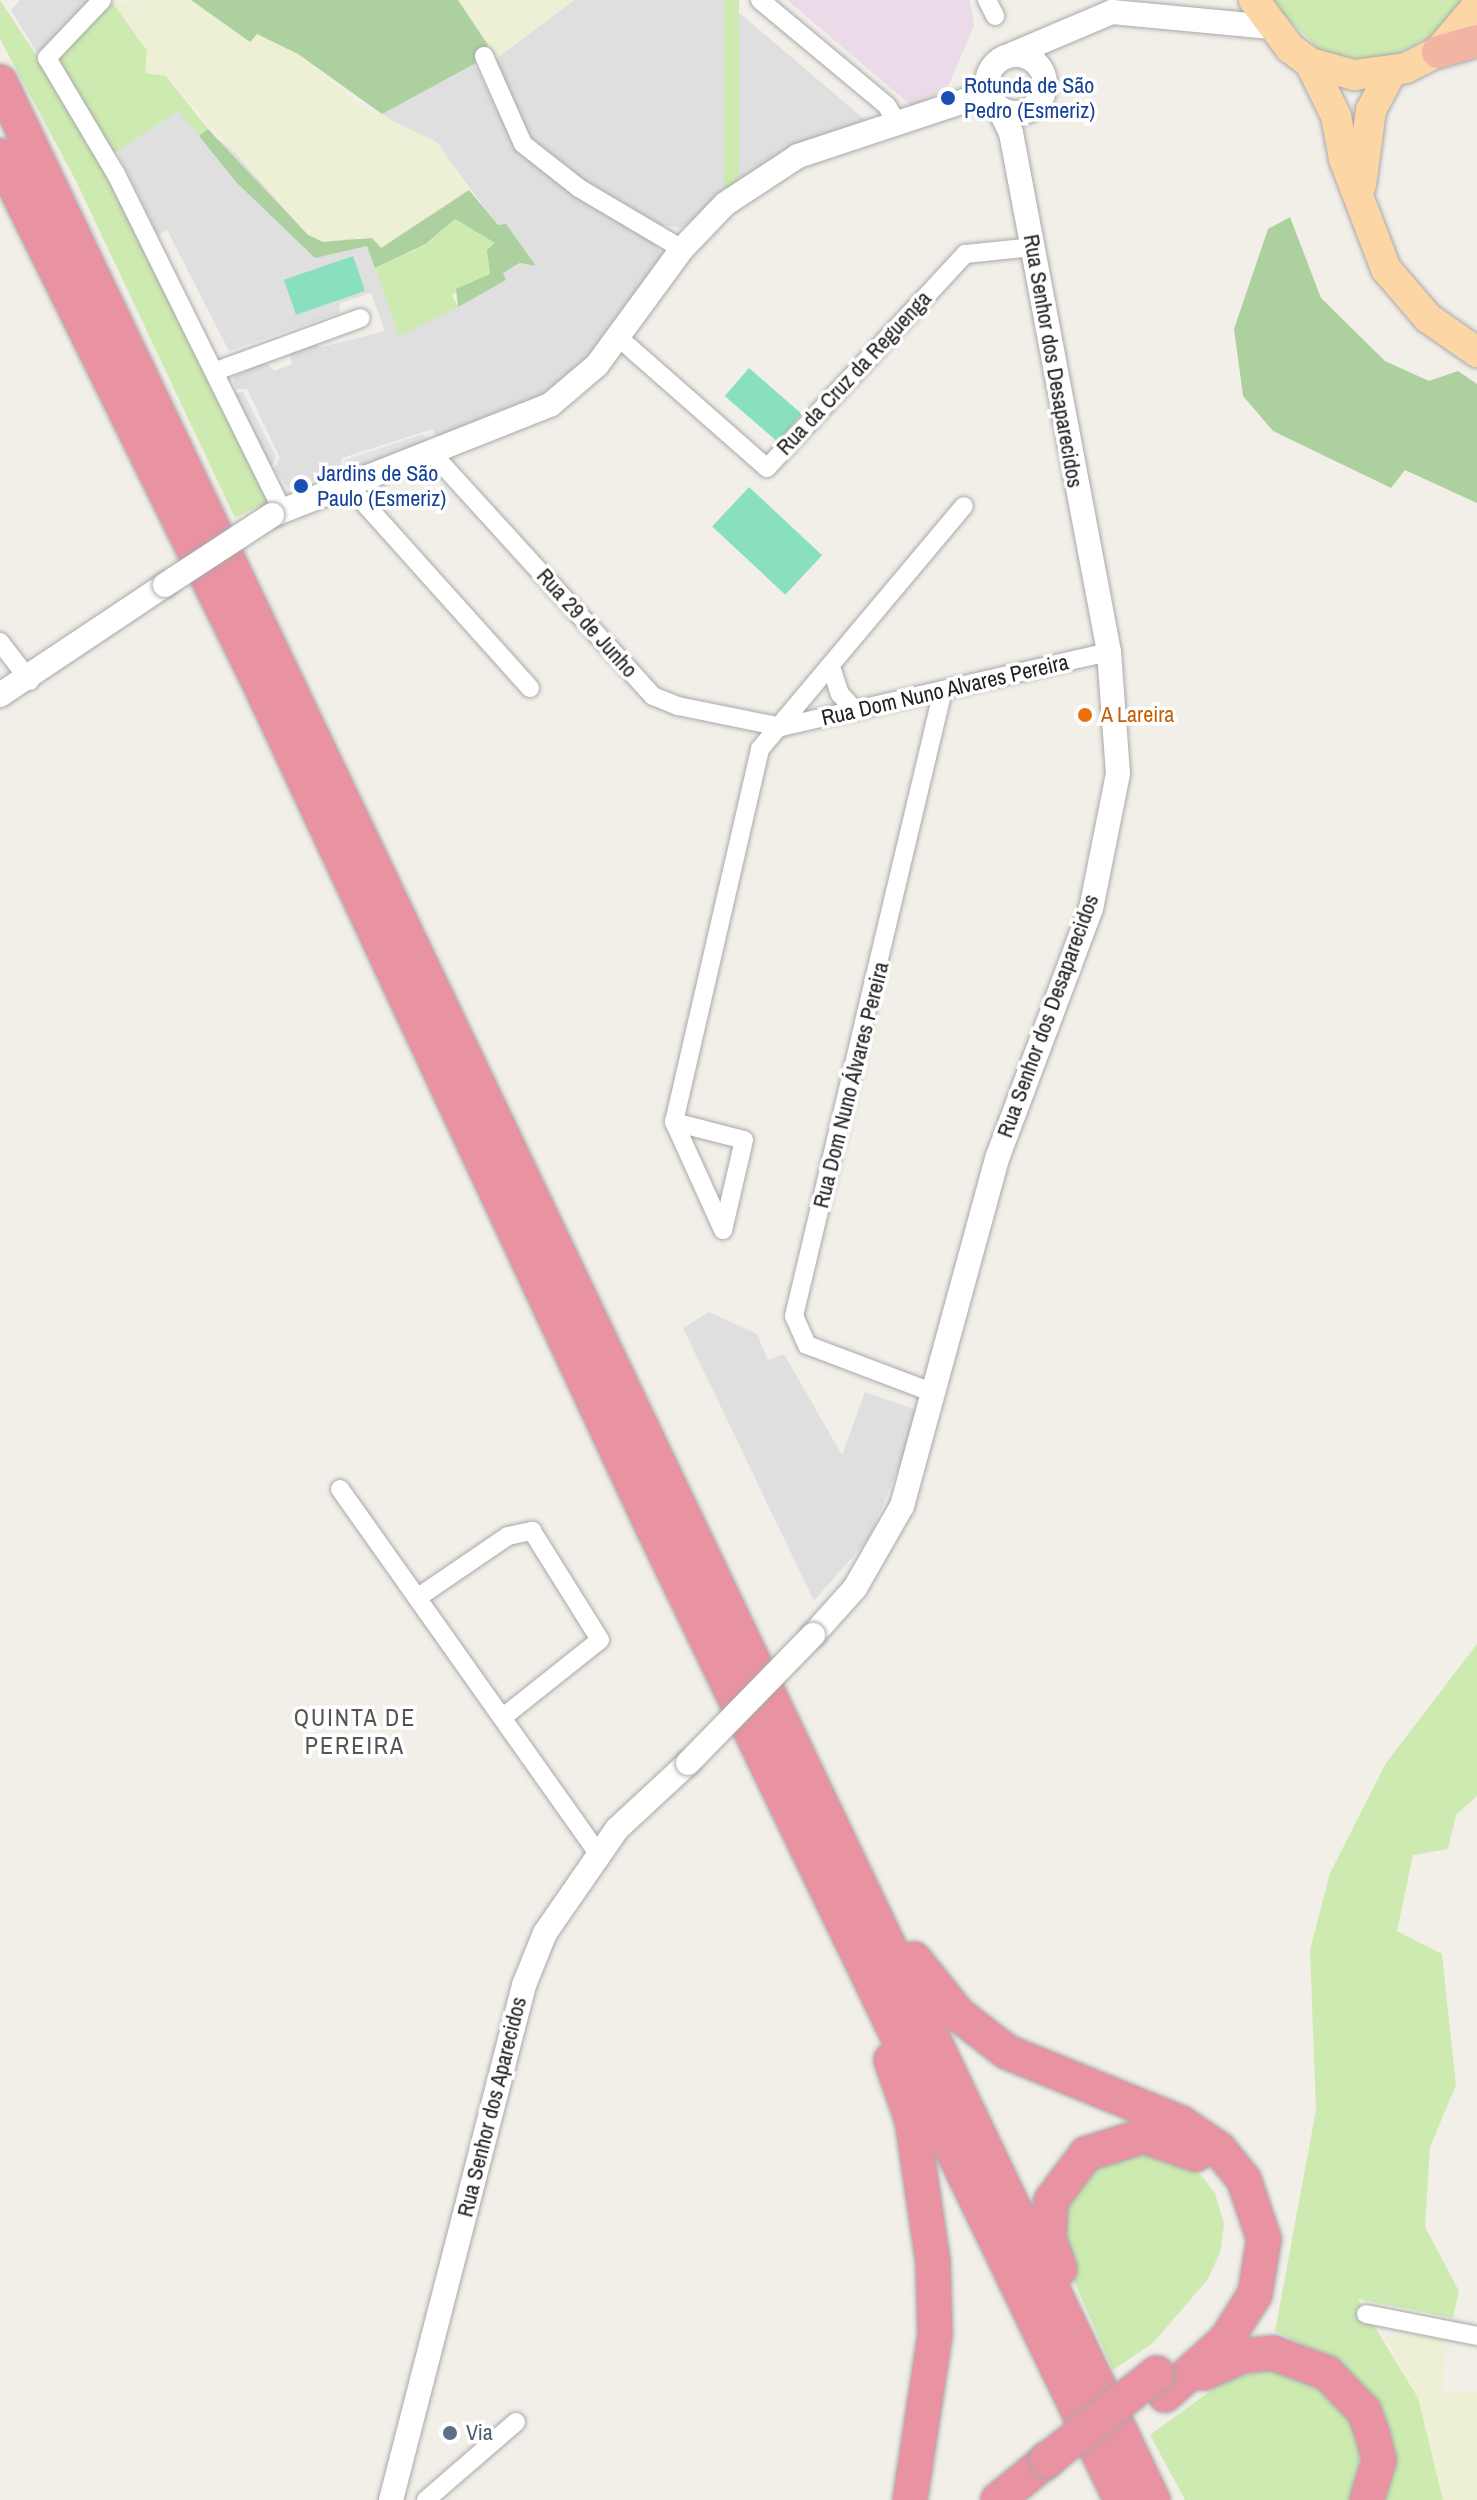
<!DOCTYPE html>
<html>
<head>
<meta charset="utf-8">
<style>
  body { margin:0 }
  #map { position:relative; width:1477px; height:2500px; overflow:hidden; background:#f2efe9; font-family:"Archivo Narrow",sans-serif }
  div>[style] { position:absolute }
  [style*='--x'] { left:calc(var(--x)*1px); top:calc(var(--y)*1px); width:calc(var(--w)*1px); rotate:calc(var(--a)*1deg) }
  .residential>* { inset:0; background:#e0dfdf }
  .industrial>* { inset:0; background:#ebdbe8 }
  .farmland>* { inset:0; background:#eef0d5 }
  .grass>* { inset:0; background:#cdebb0; transform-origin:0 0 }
  .forest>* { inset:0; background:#add19e }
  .pitch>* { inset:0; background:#88e0be; transform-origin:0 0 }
  .parking>* { inset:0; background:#e2e2e2 }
  .roads { filter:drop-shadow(0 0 2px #a9a9a9) drop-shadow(0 0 2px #a9a9a9) }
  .minor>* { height:18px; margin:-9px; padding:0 9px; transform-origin:9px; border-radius:9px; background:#fff }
  .tertiary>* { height:24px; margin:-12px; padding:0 12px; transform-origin:12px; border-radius:12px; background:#fff }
  .tertiary>.ring { margin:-12px; padding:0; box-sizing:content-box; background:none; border:24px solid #fff; border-radius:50% }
  .primary>* { height:30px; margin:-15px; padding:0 15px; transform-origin:15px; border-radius:15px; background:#fcd6a4 }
  .trunk>* { height:32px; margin:-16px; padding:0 16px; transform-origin:16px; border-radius:16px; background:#f2b4a3 }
  .motorway>* { height:34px; margin:-17px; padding:0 17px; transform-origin:17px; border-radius:17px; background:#e892a2 }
  .bridges { filter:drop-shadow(0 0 2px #a9a9a9) drop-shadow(0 0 2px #a9a9a9) }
  .tertiary-bridge>* { height:24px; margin:-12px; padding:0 12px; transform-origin:12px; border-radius:12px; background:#fff }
  .motorway-bridge>* { height:34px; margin:-17px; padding:0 17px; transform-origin:17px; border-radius:17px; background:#e892a2 }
  .dots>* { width:22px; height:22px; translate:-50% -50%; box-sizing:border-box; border:4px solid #fff; border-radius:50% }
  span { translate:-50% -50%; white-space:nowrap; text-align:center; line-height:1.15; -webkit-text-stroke:7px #fff; paint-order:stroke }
  .transit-label { font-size:22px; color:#164399 }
  .left { translate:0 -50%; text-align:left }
  .street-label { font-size:22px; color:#222 }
  .food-label { font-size:22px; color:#c56008 }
  .service-label { font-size:22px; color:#4e5e75 }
  .neighbourhood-label { font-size:24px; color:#555; letter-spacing:2px }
</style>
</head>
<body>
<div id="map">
  <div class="residential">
    <div style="clip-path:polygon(20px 0,92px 0,37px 53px,11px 10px)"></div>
    <div style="clip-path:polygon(574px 0,724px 0,869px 123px,790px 147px,681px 228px,652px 223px,557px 168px,522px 126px,496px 59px)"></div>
    <div style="clip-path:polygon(465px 63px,474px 64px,516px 149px,653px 242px,663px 256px,595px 352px,556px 390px,438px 441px,433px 429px,342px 458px,339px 472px,289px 489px,274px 469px,280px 458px,247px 389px,236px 389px,233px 378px,264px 360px,274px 371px,292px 364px,290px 352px,312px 342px,322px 347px,385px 331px,371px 293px,340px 303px,339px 313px,229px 351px,167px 230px,158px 236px,117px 151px,178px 111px,367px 246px,400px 335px,506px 280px,502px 273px,524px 262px,437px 143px,427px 144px,382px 114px)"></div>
    <div style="clip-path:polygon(709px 1312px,757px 1334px,768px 1360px,784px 1354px,842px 1455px,865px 1392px,922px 1412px,869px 1538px,814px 1601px,683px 1328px)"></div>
  </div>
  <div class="industrial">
    <div style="clip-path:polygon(787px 0,970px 0,974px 26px,947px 89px,913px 107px)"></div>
  </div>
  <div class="farmland">
    <div style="clip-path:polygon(191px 0,250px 42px,256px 34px,298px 54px,363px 107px,437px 142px,469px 190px,381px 248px,360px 237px,323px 242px,308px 235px,166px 76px,145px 73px,112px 2px)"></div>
    <div style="clip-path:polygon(458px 0,574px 0,496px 58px)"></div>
    <div style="clip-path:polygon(1420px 2334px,1447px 2341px,1442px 2390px,1477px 2393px,1477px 2500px,1434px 2500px,1439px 2488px,1421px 2414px,1386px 2336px)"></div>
  </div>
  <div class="grass">
    <div style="clip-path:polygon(0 0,86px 131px,270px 500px,235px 518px,76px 181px,0 39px)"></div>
    <div style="left:724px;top:0;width:15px;height:190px"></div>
    <div style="clip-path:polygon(1269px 0,1466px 0,1443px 31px,1377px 63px,1323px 53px)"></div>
    <div style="clip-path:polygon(112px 2px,147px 51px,145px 73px,166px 76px,208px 129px,199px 136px,178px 111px,112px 155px,55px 54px)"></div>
    <div style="clip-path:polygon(455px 219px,496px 243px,491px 274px,452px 295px,458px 307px,399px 336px,375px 268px,426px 245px)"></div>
    <div style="clip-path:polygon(1477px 1644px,1477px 1796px,1456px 1815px,1448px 1849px,1413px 1855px,1397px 1931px,1442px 1954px,1456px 2085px,1430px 2147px,1425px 2227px,1459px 2291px,1453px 2318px,1358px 2299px,1418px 2398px,1443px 2500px,1372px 2500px,1385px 2468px,1323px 2354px,1275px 2331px,1316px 2110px,1310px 1950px,1330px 1873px,1386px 1763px)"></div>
    <div style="clip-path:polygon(1140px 2149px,1197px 2170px,1215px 2193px,1224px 2223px,1221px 2250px,1208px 2279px,1153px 2343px,1113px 2370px,1065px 2260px,1065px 2208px,1091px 2169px)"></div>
    <div style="clip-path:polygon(1279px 2368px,1304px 2375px,1349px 2412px,1362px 2444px,1353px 2500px,1185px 2500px,1150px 2435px,1225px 2380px)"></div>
  </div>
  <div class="forest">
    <div style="clip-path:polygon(191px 0,458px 0,488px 45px,474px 64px,382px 114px,298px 54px,257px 34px,250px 42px)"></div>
    <div style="clip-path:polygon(208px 129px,308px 235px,323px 242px,372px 238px,381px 248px,469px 190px,498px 225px,506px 224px,536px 266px,520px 263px,503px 273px,506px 280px,458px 307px,456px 289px,490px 274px,487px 250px,495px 243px,455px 219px,426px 244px,375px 268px,367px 246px,315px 258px,237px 183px,199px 136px)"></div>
    <div style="clip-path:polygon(1290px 217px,1321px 298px,1385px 361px,1429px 381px,1458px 371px,1477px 384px,1477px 503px,1405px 470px,1391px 488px,1273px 431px,1243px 396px,1234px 329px,1268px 229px)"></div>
  </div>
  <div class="pitch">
    <div style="left:353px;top:256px;width:37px;height:73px;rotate:71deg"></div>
    <div style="left:749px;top:368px;width:70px;height:37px;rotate:41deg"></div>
    <div style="left:749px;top:487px;width:100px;height:54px;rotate:43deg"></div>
  </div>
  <div class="parking">
    <div style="clip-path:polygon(243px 392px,276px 457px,271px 466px,233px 393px)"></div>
    <div style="clip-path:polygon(422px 434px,432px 443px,341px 476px,345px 460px)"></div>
  </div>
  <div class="roads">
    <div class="minor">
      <div style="--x:102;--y:0;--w:80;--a:133.5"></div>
      <div style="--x:47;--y:58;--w:135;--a:59.3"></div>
      <div style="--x:116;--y:174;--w:375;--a:63.7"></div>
      <div style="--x:760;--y:0;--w:165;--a:39.8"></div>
      <div style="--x:887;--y:106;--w:23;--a:59"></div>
      <div style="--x:987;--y:0;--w:18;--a:63"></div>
      <div style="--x:484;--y:56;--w:96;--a:66.1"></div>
      <div style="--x:523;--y:144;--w:71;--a:38.2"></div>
      <div style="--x:579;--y:188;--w:120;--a:30.6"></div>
      <div style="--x:618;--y:337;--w:198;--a:41.3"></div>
      <div style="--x:767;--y:468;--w:292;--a:-47.2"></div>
      <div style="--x:965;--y:254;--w:68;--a:-5.9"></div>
      <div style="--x:216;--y:371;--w:154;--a:-20.1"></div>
      <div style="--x:431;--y:452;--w:330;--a:47.7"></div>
      <div style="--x:653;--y:696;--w:27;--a:22"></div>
      <div style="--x:678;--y:706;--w:105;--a:11.5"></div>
      <div style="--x:781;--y:727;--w:336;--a:-12.9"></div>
      <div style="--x:347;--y:484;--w:274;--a:48.1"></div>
      <div style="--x:0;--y:642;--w:49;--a:52.4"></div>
      <div style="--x:831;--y:667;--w:28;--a:72"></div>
      <div style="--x:840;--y:694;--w:22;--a:47"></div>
      <div style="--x:674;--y:1122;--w:72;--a:14.4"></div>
      <div style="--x:744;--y:1140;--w:92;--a:103.1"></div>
      <div style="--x:723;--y:1230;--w:119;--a:-114.4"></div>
      <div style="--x:674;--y:1122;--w:383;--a:-77"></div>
      <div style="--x:760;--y:749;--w:317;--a:-50"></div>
      <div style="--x:934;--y:1393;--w:136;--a:-159.3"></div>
      <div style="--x:807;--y:1345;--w:32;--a:-114"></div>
      <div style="--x:794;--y:1316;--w:643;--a:-76.61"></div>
      <div style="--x:340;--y:1489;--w:447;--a:54.7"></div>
      <div style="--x:417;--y:1598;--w:110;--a:-34.3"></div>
      <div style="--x:508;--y:1536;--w:25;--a:-12"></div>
      <div style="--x:532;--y:1531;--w:128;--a:58"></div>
      <div style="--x:600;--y:1640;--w:125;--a:141.5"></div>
      <div style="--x:1366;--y:2314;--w:113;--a:11.2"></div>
      <div style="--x:426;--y:2500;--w:119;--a:-40.9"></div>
    </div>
    <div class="tertiary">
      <div style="--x:1013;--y:54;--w:108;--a:-23"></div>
      <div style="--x:1112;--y:12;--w:159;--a:5.4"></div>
      <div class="ring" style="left:987px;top:55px;width:34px;height:34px"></div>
      <div style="--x:272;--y:515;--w:299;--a:-21.6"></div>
      <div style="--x:550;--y:405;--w:62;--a:-40.4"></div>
      <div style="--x:597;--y:365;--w:144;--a:-53.8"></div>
      <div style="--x:682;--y:249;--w:62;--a:-46.3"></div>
      <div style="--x:725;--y:204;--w:87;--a:-33.3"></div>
      <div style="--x:798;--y:156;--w:200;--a:-18.3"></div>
      <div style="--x:0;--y:695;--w:198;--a:-33.7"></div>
      <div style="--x:813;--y:1635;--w:63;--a:-48.2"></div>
      <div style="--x:855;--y:1588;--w:95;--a:-60.2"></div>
      <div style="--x:902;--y:1506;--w:363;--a:-74.7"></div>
      <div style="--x:998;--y:1156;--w:264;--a:-69.4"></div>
      <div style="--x:1091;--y:909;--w:138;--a:-78.7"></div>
      <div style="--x:1118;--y:774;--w:122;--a:-94.2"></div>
      <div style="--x:1109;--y:652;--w:528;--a:-100.69"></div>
      <div style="--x:1011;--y:133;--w:28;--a:-116"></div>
      <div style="--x:391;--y:2500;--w:532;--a:-75.52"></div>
      <div style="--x:524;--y:1985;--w:56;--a:-68"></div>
      <div style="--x:545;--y:1933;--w:126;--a:-55.3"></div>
      <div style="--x:617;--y:1829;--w:97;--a:-42.9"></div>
    </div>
    <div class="primary">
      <div style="--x:1254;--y:0;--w:60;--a:53.1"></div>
      <div style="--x:1290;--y:48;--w:25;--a:37"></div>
      <div style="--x:1310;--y:63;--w:46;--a:15.3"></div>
      <div style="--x:1354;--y:75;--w:52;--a:-7.7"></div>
      <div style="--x:1406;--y:68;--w:36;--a:-27"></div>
      <div style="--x:1438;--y:52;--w:60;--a:-49.7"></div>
      <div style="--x:1310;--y:63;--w:59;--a:63.9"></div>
      <div style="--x:1336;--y:116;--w:44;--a:79.5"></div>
      <div style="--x:1344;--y:159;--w:118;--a:69.1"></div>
      <div style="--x:1386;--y:269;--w:65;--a:49.4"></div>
      <div style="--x:1428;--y:318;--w:60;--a:34.8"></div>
      <div style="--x:1361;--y:185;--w:76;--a:-82.4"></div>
      <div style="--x:1371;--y:110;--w:44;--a:-61.7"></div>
    </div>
    <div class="trunk">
      <div style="--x:1438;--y:52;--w:41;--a:-15.8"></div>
    </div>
    <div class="motorway">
      <div style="--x:0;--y:82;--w:2679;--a:64.51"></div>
      <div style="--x:0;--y:156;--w:584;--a:63.79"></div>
      <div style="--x:258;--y:680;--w:940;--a:65.02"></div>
      <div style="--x:655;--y:1532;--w:1074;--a:64.29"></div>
      <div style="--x:914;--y:1959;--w:70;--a:51.3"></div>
      <div style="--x:958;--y:2014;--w:62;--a:37.8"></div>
      <div style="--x:1007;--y:2052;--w:188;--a:22.2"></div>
      <div style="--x:1181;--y:2123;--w:46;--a:34.4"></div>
      <div style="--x:1219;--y:2149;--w:40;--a:51"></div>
      <div style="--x:1244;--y:2180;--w:62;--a:71.3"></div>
      <div style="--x:1264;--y:2239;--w:56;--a:99.3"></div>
      <div style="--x:1255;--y:2294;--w:54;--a:122.2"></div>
      <div style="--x:1226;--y:2340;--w:82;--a:138"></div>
      <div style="--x:891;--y:2060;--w:64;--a:70.7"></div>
      <div style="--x:912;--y:2120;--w:144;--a:81.6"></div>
      <div style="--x:933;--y:2262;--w:73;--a:88.4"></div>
      <div style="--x:935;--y:2335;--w:167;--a:98.6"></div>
      <div style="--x:1060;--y:2269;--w:33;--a:-110"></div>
      <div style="--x:1049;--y:2238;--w:37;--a:-87"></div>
      <div style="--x:1051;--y:2201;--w:59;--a:-53.3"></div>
      <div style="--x:1086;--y:2154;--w:60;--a:-17.5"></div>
      <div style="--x:1143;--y:2136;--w:56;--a:18.8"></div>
      <div style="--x:1203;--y:2373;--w:43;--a:-23"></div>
      <div style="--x:1243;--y:2356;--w:30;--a:-6"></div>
      <div style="--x:1273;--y:2353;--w:58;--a:20.3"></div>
      <div style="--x:1327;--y:2373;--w:53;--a:45.8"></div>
      <div style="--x:1364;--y:2411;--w:27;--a:70"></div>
      <div style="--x:1373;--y:2436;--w:25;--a:76"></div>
      <div style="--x:1379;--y:2460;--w:42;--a:106.7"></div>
      <div style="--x:998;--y:2500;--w:63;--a:-39.2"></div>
    </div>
  </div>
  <div class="bridges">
    <div class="tertiary-bridge">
      <div style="--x:165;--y:585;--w:128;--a:-33.2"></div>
      <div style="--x:688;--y:1763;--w:179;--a:-45.7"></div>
    </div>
    <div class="motorway-bridge">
      <div style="--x:1047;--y:2460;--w:140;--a:-38.3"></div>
    </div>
  </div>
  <div class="dots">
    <div style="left:948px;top:98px;background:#1a4fb4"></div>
    <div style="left:301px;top:486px;background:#1a4fb4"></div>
    <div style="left:1085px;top:715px;background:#e8710a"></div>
    <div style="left:450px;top:2433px;background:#5c6f8a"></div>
  </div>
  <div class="transit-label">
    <span class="left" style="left:964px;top:98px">Rotunda de São<br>Pedro (Esmeriz)</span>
    <span class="left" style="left:317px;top:486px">Jardins de São<br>Paulo (Esmeriz)</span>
  </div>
  <div class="street-label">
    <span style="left:1053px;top:361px;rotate:80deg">Rua Senhor dos Desaparecidos</span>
    <span style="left:854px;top:373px;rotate:-47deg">Rua da Cruz da Reguenga</span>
    <span style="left:587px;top:623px;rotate:48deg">Rua 29 de Junho</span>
    <span style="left:945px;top:690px;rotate:-13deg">Rua Dom Nuno Alvares Pereira</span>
    <span style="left:1048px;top:1016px;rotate:-70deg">Rua Senhor dos Desaparecidos</span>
    <span style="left:851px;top:1085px;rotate:-76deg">Rua Dom Nuno Álvares Pereira</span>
    <span style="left:492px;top:2107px;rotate:-76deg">Rua Senhor dos Aparecidos</span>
  </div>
  <div class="food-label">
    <span class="left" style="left:1101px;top:715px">A Lareira</span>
  </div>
  <div class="service-label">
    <span class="left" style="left:466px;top:2433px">Via</span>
  </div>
  <div class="neighbourhood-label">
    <span style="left:355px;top:1732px">QUINTA DE<br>PEREIRA</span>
  </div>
</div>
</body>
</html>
